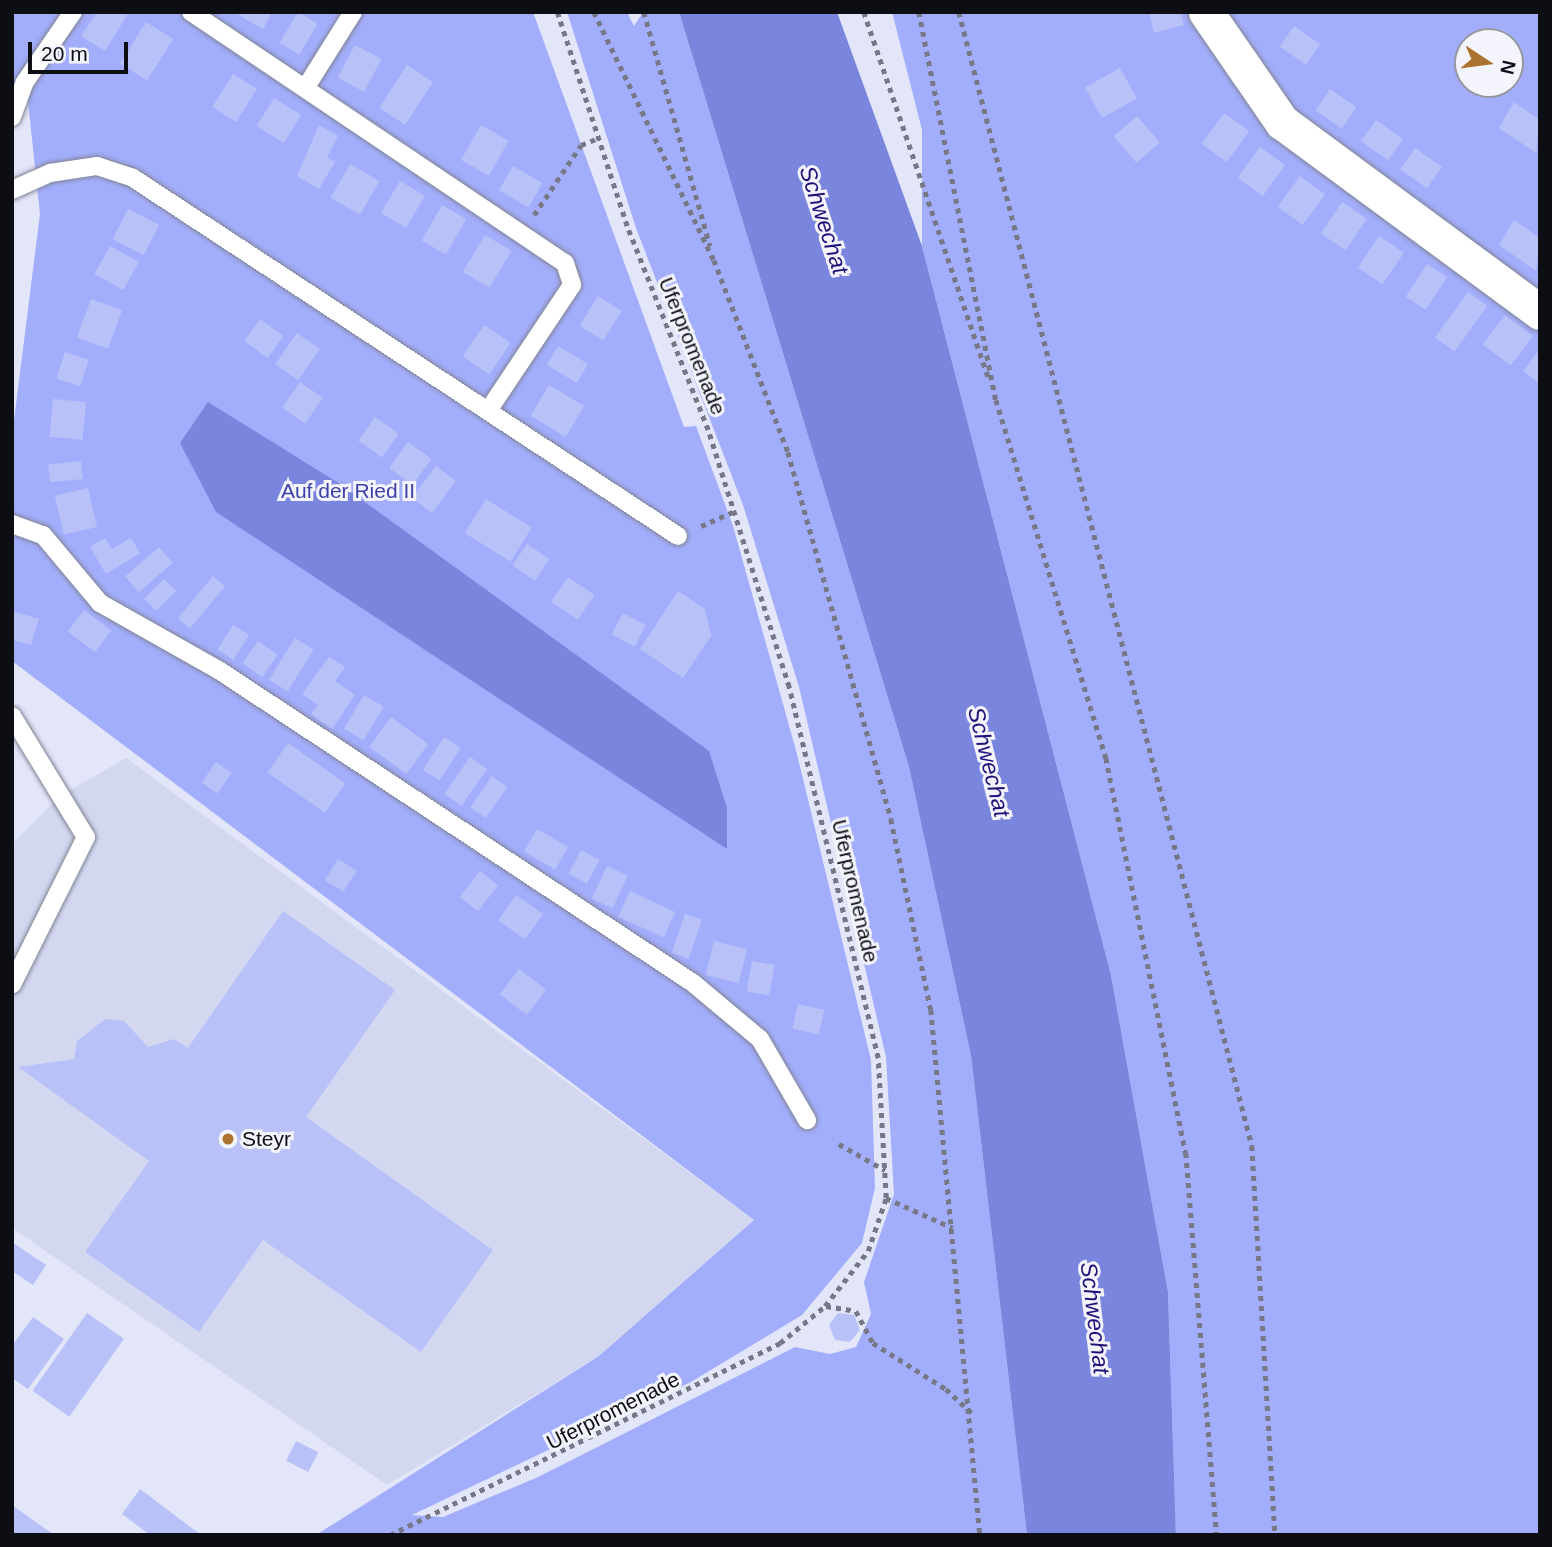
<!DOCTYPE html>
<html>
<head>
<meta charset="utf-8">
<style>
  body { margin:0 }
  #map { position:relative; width:1552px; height:1547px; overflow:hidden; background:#e3e6f9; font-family:Arial,sans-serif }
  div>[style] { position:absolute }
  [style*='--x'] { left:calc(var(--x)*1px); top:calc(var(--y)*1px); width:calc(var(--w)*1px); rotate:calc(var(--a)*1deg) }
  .built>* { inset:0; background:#d3d8f0 }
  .green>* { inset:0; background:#a2aefc }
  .water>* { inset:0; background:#7a86dd }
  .building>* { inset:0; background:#b8c2f8; transform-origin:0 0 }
  .path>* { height:4.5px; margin-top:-2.25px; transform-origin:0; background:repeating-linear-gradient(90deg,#767885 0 5px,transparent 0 10px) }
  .roads { filter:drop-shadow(0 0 2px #818495) drop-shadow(0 0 2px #818495) }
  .lane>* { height:18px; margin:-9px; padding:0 9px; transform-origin:9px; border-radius:9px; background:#fff }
  .street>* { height:35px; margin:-17.5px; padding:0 17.5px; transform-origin:17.5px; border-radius:17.5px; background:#fff }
  .dots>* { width:19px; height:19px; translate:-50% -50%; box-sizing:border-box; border:4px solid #f3f4fc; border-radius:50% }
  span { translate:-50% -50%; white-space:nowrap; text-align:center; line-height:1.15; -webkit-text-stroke:6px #f3f4fc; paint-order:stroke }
  .street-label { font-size:21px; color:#0d0e14 }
  .park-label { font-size:21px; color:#3f41a7 }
  .poi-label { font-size:21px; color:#0d0e14 }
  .left { translate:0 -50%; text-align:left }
  .water-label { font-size:23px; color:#201179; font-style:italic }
  .frame { position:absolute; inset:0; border:14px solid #0d0e14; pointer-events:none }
  .north { position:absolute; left:1454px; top:28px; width:70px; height:70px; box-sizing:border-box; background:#f3f4fc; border:2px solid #97989f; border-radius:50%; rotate:103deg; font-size:19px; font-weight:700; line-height:28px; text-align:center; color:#0d0e14 }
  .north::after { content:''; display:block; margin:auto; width:24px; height:32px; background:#ab7230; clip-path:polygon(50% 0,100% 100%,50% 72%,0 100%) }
  .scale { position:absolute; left:28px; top:42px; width:100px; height:32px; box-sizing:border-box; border:4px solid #0d0e14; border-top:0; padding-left:9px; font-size:21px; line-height:24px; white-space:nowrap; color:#0d0e14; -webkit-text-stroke:5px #f3f4fc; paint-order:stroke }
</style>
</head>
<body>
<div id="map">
  <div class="built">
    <div style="clip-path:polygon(126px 758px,754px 1220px,599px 1356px,387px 1485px,12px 1228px,12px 844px,60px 796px)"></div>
  </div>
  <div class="green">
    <div style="clip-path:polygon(12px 12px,533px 12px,684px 427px,696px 426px,733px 526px,797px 754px,871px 1060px,875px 1188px,862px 1243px,802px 1315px,691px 1382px,412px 1515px,443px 1517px,538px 1477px,795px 1347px,830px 1354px,856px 1347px,871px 1314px,864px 1282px,894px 1194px,886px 1057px,799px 687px,743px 505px,636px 228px,567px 12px,627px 12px,634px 26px,643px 12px,679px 12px,909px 767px,971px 1056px,1027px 1535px,316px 1535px,599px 1356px,754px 1220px,12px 661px,12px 436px,40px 214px,28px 102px,12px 93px)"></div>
    <div style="clip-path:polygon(evenodd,892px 12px,1540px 12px,1540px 1535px,1176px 1535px,1168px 1292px,1111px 975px,922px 246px,922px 130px,892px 12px,1468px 42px,1510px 42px,1510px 84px,1468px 84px,1468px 42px)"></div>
  </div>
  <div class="water">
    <div style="clip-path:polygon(679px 12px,837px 12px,922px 246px,1111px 975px,1168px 1292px,1176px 1535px,1027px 1535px,971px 1056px,909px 767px)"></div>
    <div style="clip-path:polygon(208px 402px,340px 484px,709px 751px,727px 808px,727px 849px,216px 512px,180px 443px)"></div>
  </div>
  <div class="building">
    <div style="clip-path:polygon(97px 12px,129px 12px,105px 51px,81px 36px)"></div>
    <div style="clip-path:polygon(234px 12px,272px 12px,263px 29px)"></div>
    <div style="left:298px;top:12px;width:23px;height:36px;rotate:31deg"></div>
    <div style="clip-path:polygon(1149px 12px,1180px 12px,1184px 25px,1154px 33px)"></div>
    <div style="left:146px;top:22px;width:32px;height:49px;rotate:32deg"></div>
    <div style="left:1294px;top:26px;width:32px;height:25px;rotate:35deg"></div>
    <div style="left:355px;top:45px;width:30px;height:37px;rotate:28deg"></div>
    <div style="left:407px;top:65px;width:31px;height:51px;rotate:33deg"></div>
    <div style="left:1120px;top:68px;width:35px;height:40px;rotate:61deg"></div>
    <div style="left:233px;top:74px;width:28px;height:39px;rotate:32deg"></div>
    <div style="left:1330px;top:89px;width:32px;height:26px;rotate:34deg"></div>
    <div style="left:274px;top:98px;width:32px;height:33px;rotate:32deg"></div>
    <div style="clip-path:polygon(1514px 102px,1540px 120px,1536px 153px,1499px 128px)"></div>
    <div style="left:1224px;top:113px;width:31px;height:38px;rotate:36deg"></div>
    <div style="left:1137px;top:116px;width:35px;height:31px;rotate:49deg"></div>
    <div style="left:1376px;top:120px;width:33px;height:26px;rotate:35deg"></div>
    <div style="clip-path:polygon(319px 125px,338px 136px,327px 157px,335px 162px,319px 189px,297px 176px)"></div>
    <div style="left:481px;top:125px;width:32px;height:40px;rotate:30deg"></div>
    <div style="left:1260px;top:147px;width:31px;height:38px;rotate:36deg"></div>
    <div style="left:1415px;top:148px;width:33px;height:26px;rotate:35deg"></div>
    <div style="left:350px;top:164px;width:34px;height:39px;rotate:30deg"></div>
    <div style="left:513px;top:166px;width:34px;height:28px;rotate:30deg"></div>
    <div style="left:1300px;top:176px;width:31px;height:38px;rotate:36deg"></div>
    <div style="left:400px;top:181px;width:29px;height:37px;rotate:31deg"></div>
    <div style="left:1342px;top:202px;width:30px;height:38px;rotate:34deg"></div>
    <div style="left:442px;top:205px;width:28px;height:41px;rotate:30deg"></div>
    <div style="left:128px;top:209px;width:35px;height:34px;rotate:27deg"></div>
    <div style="clip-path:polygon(1514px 220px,1540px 238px,1536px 271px,1499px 245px)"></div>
    <div style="left:485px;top:235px;width:31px;height:43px;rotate:31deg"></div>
    <div style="left:1379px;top:236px;width:30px;height:38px;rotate:34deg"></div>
    <div style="left:110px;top:246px;width:33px;height:32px;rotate:29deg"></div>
    <div style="left:1427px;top:264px;width:24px;height:39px;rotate:33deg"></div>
    <div style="left:1468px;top:292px;width:24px;height:56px;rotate:36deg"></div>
    <div style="left:598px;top:296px;width:28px;height:35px;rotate:32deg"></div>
    <div style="left:91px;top:299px;width:33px;height:41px;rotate:20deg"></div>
    <div style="left:1505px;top:315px;width:35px;height:37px;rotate:37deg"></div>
    <div style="left:260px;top:319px;width:29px;height:27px;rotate:36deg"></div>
    <div style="left:484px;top:325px;width:32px;height:38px;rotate:34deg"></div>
    <div style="left:297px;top:333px;width:28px;height:38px;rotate:35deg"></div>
    <div style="left:558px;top:346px;width:35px;height:22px;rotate:31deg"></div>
    <div style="clip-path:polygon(1540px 349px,1540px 384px,1523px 371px)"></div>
    <div style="left:65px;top:352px;width:25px;height:28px;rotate:18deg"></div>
    <div style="left:300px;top:382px;width:28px;height:31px;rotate:35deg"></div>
    <div style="left:549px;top:385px;width:41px;height:36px;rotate:31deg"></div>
    <div style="left:53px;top:399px;width:33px;height:38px;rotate:5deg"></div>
    <div style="left:375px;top:417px;width:29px;height:29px;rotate:35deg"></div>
    <div style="left:408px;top:442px;width:29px;height:32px;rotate:36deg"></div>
    <div style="left:81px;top:461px;width:18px;height:33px;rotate:84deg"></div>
    <div style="left:436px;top:466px;width:25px;height:40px;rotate:37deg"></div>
    <div style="left:88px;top:488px;width:40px;height:34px;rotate:77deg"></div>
    <div style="left:486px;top:499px;width:54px;height:40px;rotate:32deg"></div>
    <div style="clip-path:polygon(105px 538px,112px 549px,131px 538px,140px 553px,106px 574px,90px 547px)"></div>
    <div style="left:527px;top:544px;width:27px;height:26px;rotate:34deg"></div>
    <div style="left:159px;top:547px;width:21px;height:45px;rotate:49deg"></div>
    <div style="left:213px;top:576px;width:16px;height:55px;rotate:40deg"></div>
    <div style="left:568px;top:577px;width:32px;height:30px;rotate:34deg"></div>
    <div style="left:164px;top:579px;width:17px;height:28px;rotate:45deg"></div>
    <div style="clip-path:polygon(678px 591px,705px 609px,711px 636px,683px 678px,640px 649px)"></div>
    <div style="left:84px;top:610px;width:34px;height:27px;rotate:37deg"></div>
    <div style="clip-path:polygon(12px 611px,39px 619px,31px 645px,12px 640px)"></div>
    <div style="left:623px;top:613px;width:26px;height:24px;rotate:28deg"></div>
    <div style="left:233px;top:625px;width:19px;height:29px;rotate:32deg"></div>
    <div style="left:295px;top:638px;width:22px;height:49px;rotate:32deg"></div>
    <div style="left:258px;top:641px;width:24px;height:27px;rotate:35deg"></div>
    <div style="clip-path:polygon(329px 657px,345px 667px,335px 681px,355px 695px,332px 729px,311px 714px,318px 705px,302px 694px)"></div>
    <div style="left:364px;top:695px;width:23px;height:39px;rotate:31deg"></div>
    <div style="left:391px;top:717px;width:46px;height:37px;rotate:36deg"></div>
    <div style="left:444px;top:737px;width:20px;height:39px;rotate:33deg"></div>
    <div style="left:288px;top:743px;width:70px;height:36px;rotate:35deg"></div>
    <div style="left:470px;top:757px;width:21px;height:45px;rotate:35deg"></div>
    <div style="left:216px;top:762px;width:19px;height:25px;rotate:35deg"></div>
    <div style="left:492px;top:776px;width:19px;height:38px;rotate:35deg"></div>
    <div style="left:537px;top:829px;width:36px;height:26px;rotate:30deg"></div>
    <div style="left:581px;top:850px;width:21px;height:27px;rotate:28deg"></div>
    <div style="left:338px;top:859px;width:22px;height:25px;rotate:32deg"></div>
    <div style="left:607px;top:866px;width:23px;height:36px;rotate:25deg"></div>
    <div style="left:480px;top:871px;width:23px;height:33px;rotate:38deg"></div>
    <div style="left:630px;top:891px;width:50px;height:28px;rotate:25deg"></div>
    <div style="left:516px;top:895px;width:33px;height:31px;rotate:35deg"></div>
    <div style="clip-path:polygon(283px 911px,395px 990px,306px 1117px,493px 1250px,421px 1352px,263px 1240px,199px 1332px,85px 1252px,149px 1161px,18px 1067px,74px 1059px,77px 1041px,105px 1019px,124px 1021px,148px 1047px,174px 1039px,188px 1048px)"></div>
    <div style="left:685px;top:914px;width:18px;height:41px;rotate:19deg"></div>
    <div style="left:714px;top:941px;width:34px;height:35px;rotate:14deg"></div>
    <div style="left:752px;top:961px;width:23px;height:31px;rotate:10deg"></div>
    <div style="left:519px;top:969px;width:34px;height:32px;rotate:37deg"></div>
    <div style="left:798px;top:1004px;width:27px;height:25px;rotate:13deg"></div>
    <div style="clip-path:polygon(12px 1242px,46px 1265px,33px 1285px,12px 1271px)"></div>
    <div style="left:87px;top:1313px;width:45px;height:95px;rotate:35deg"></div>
    <div style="clip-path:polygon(838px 1313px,854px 1315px,860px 1330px,850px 1342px,835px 1340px,829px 1325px)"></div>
    <div style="clip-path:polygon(33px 1317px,64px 1339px,28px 1389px,12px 1378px,12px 1346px)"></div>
    <div style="left:296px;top:1441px;width:25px;height:22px;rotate:27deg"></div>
    <div style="clip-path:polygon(140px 1489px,201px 1535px,150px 1535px,122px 1514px)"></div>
    <div style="clip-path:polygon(12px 1505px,54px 1535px,12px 1535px)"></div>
  </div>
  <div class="path">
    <div style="--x:594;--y:12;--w:276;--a:64.2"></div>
    <div style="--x:714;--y:260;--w:206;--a:68.9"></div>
    <div style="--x:788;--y:452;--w:381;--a:74.3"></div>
    <div style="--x:891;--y:819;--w:195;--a:78.2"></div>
    <div style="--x:931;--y:1010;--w:527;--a:84.67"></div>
    <div style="--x:644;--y:12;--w:243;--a:74.2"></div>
    <div style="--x:864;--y:12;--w:388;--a:71.2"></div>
    <div style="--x:919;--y:12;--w:396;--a:78.8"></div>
    <div style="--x:996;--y:400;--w:375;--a:72.9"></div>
    <div style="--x:1106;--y:758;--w:403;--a:78.6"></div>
    <div style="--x:1186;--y:1153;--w:383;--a:85.4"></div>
    <div style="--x:959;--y:12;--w:1171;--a:75.51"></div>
    <div style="--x:1252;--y:1146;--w:390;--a:86.6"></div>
    <div style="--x:534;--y:215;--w:84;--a:-56.1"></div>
    <div style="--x:581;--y:145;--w:16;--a:-22"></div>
    <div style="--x:701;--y:526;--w:37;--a:-24"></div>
    <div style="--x:839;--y:1144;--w:53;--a:29.5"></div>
    <div style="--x:886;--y:1198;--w:73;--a:24.1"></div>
    <div style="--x:826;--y:1306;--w:30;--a:9"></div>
    <div style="--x:856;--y:1311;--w:36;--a:62"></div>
    <div style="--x:873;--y:1343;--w:86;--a:32.2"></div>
    <div style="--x:946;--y:1389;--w:37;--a:43"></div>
    <div style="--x:390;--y:1535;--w:435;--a:-26.2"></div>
    <div style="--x:780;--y:1343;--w:58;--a:-39.4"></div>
    <div style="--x:825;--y:1306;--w:70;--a:-52"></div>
    <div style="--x:868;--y:1251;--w:56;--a:-71.2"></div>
    <div style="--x:886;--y:1198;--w:140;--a:-93.3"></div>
    <div style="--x:878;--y:1058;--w:382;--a:-103.5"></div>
    <div style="--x:789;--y:687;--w:269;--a:-107.5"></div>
    <div style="--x:708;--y:430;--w:219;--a:-111.7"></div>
    <div style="--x:627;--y:226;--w:225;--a:-108.1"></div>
  </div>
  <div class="roads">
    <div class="lane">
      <div style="--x:191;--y:12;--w:450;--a:33.9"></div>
      <div style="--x:565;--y:263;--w:23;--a:72"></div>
      <div style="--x:572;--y:285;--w:151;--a:123.7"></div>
      <div style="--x:306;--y:87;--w:89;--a:-57.9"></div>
      <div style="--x:12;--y:117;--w:37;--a:-70"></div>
      <div style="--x:25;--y:82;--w:85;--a:-55.6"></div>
      <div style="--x:12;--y:190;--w:42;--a:-24.1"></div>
      <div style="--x:50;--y:173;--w:48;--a:-8.5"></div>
      <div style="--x:97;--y:166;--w:38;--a:18"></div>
      <div style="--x:133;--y:178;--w:652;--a:33.3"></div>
      <div style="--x:12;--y:524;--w:33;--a:20"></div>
      <div style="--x:43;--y:535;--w:89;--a:50"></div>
      <div style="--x:100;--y:603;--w:138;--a:29.5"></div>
      <div style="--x:220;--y:671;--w:567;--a:33.41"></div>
      <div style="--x:693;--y:983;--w:87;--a:39.9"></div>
      <div style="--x:760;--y:1039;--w:94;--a:59.9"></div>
      <div style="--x:12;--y:716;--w:142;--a:58.6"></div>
      <div style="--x:86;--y:837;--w:165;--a:116.6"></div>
    </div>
    <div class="street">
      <div style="--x:1206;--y:12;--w:134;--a:55.4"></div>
      <div style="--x:1282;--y:122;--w:320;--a:36.4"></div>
    </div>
  </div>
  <div class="dots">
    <div style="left:228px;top:1139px;background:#ab7230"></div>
  </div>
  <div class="street-label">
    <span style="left:692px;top:346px;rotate:68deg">Uferpromenade</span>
    <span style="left:855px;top:891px;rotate:77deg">Uferpromenade</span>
    <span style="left:613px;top:1411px;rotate:-27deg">Uferpromenade</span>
  </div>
  <div class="park-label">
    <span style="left:348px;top:491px">Auf der Ried II</span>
  </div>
  <div class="poi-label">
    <span class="left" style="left:242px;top:1139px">Steyr</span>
  </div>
  <div class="water-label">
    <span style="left:824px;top:220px;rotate:72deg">Schwechat</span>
    <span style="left:989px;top:762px;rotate:76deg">Schwechat</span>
    <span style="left:1095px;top:1318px;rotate:83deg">Schwechat</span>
  </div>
  <div class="frame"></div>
  <div class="north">N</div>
  <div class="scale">20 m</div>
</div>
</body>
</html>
